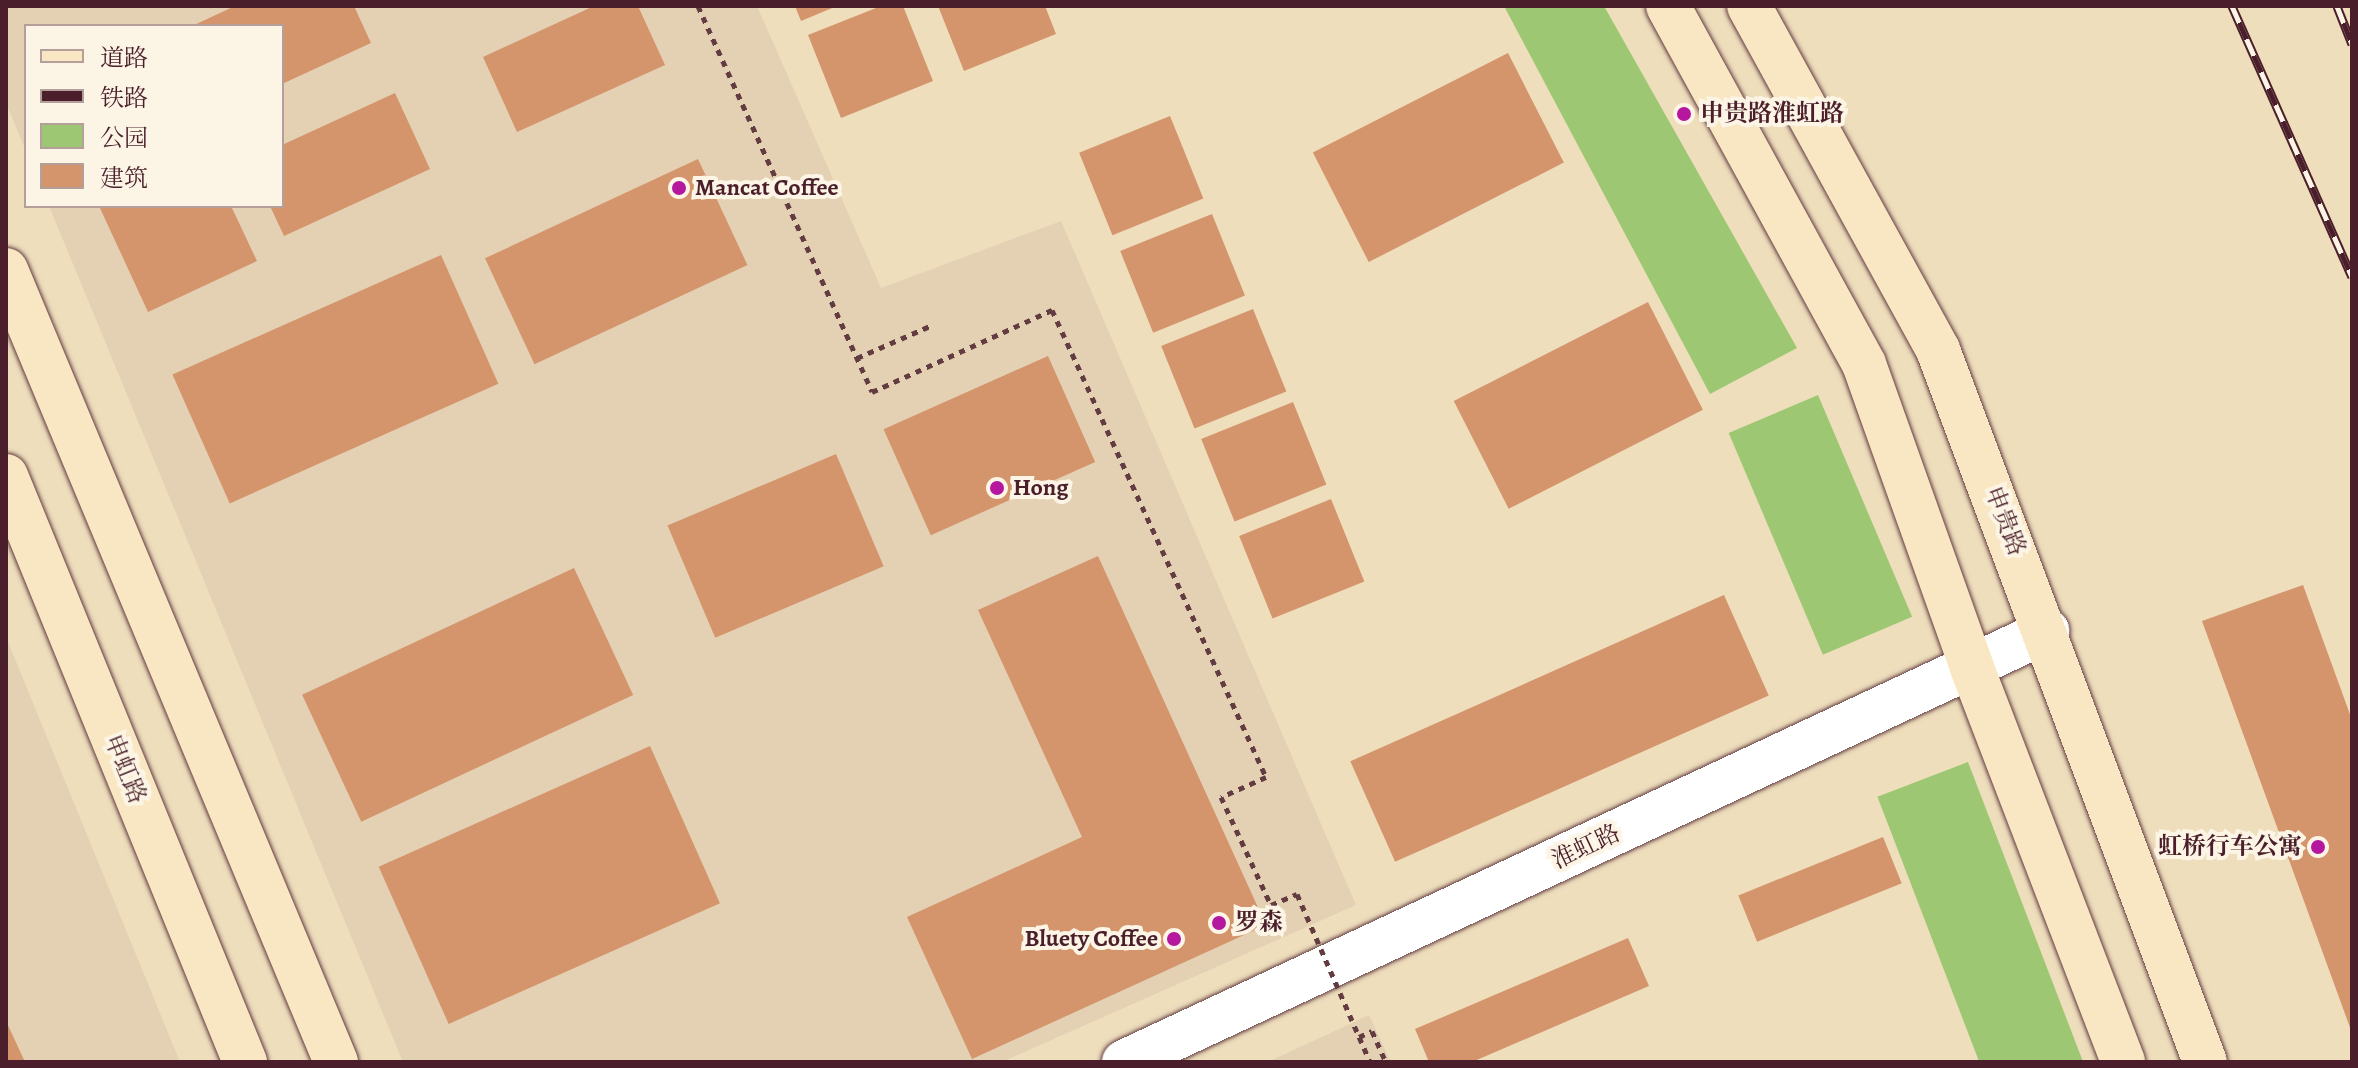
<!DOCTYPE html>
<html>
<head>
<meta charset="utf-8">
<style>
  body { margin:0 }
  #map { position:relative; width:2358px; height:1068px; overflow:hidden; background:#eedebc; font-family:Alegreya,"Noto Serif SC",serif }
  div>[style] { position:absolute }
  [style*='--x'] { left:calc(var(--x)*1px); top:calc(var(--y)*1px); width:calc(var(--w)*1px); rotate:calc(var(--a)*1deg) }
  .built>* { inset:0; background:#e4d1b4 }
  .green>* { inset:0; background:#9ec773; transform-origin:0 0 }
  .building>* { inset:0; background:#d4946c; transform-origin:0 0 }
  .path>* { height:5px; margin-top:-2.5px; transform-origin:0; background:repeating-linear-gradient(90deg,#633c41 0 6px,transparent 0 12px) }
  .roads { filter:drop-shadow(0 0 2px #633c41) drop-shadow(0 0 2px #633c41) }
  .tertiary>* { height:44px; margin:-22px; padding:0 22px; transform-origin:22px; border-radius:22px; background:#fff }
  .secondary>* { height:44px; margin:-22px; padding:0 22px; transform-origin:22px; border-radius:22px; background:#f9e7c3 }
  .rail>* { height:9px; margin-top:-4.5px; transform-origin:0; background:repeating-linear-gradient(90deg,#fcf5e5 0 18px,#4a1f2b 0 36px); box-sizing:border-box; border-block:2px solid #4a1f2b }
  .path-bridge>* { height:5px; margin-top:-2.5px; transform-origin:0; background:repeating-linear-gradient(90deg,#633c41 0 6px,transparent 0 12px) }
  .dots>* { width:22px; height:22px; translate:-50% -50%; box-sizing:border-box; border:4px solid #fcf5e5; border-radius:50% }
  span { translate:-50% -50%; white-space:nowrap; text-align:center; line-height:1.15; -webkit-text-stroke:8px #fcf5e5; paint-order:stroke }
  .poi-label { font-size:24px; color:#4a1f2b; font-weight:700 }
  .left { translate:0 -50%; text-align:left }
  .right { translate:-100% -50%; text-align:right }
  .street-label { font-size:24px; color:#4a1f2b }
  .frame { position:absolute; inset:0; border:8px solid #4a1f2b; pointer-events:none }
  .legend { position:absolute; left:24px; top:24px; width:260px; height:184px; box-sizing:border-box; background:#fcf5e5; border:2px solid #b59f9b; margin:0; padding:10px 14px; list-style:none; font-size:24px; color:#4a1f2b }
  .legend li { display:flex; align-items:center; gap:16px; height:40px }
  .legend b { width:40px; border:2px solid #b59f9b }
</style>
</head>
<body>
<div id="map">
  <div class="built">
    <div style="clip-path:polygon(6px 6px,757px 6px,881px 288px,1061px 221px,1356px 905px,1002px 1062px,403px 1062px,49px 206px,282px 206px,282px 26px,26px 26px,26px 151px,6px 103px)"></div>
    <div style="clip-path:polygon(6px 637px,180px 1062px,6px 1062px)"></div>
    <div style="clip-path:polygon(1369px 1015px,1391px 1062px,1268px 1062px)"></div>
  </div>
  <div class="green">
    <div style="clip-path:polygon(1504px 6px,1604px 6px,1797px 348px,1710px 394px)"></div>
    <div style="left:1818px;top:395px;width:241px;height:97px;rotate:67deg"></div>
    <div style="left:1968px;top:762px;width:321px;height:97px;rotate:69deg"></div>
  </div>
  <div class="building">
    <div style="clip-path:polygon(235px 6px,354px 6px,371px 43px,282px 84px,282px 26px,192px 26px)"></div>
    <div style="clip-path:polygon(594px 6px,638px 6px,665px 65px,517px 132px,483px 57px)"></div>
    <div style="clip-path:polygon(795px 6px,837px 6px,801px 21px)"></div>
    <div style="clip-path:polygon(881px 6px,903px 6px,933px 81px,841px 118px,808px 35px)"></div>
    <div style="clip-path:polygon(938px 6px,1045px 6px,1056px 34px,964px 71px)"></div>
    <div style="left:1508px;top:53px;width:123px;height:219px;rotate:63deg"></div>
    <div style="clip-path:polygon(395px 93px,430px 169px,284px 236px,270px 206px,282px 206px,282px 145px)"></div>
    <div style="left:1170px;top:116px;width:89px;height:98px;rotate:68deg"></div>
    <div style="left:698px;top:159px;width:117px;height:235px;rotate:65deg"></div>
    <div style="clip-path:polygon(99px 206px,231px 206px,257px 261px,148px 312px)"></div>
    <div style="left:1212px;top:214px;width:88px;height:99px;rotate:68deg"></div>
    <div style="left:441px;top:255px;width:141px;height:294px;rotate:66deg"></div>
    <div style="left:1648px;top:302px;width:121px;height:218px;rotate:63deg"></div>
    <div style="left:1253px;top:309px;width:89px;height:99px;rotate:68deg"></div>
    <div style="left:1048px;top:356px;width:116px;height:180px;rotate:66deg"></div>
    <div style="left:1293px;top:402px;width:89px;height:99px;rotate:68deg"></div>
    <div style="left:836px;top:454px;width:122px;height:183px;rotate:67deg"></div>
    <div style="left:1331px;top:499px;width:89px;height:99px;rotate:68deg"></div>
    <div style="clip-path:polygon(1098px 556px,1266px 925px,972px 1059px,907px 917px,1082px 837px,978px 610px)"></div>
    <div style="left:574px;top:568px;width:140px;height:300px;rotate:65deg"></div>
    <div style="clip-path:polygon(2303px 585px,2352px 720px,2352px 1033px,2202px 621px)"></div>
    <div style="left:1724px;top:595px;width:110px;height:409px;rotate:66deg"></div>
    <div style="left:650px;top:746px;width:172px;height:297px;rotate:66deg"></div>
    <div style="left:1883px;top:837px;width:50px;height:156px;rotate:68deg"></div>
    <div style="clip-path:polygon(1628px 938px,1649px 986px,1472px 1062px,1429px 1062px,1415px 1029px)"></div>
    <div style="clip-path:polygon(6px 1021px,25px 1062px,6px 1062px)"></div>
  </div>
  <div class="path">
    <div style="--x:857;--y:358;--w:80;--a:-23.7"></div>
    <div style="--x:1359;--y:1037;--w:14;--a:-25"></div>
    <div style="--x:1372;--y:1031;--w:34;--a:66"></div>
  </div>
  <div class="roads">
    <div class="tertiary">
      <div style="--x:1124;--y:1062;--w:1019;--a:-25.03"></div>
    </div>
    <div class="secondary">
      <div style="--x:1668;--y:6;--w:408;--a:61.3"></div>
      <div style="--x:1864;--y:364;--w:323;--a:70.4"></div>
      <div style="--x:1972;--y:668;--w:422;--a:69"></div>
      <div style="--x:1749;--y:6;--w:393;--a:61.2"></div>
      <div style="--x:1938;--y:350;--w:760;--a:69.44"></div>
      <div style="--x:6;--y:270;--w:858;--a:67.38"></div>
      <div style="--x:6;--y:476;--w:633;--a:67.81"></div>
    </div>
  </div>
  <div class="rail">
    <div style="--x:2232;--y:6;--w:296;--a:66.1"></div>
    <div style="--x:2337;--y:6;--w:41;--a:68.5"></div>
  </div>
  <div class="path-bridge">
    <div style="--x:698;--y:6;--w:423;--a:65.7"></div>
    <div style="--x:872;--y:392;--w:198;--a:-24.5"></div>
    <div style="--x:1052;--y:310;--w:514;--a:65.38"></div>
    <div style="--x:1266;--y:777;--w:49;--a:156"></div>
    <div style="--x:1221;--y:797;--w:119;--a:65.2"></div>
    <div style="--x:1271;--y:905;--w:28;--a:-23"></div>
    <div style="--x:1297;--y:894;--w:183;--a:66.5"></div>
  </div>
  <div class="dots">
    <div style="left:1684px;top:114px;background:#b5179e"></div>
    <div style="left:679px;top:188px;background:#b5179e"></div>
    <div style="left:997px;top:488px;background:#b5179e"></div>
    <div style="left:2318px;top:847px;background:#b5179e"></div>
    <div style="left:1219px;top:923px;background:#b5179e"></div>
    <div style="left:1174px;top:939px;background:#b5179e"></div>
  </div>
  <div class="poi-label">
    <span class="left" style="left:1700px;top:114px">申贵路淮虹路</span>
    <span class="left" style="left:695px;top:188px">Mancat Coffee</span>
    <span class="left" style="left:1013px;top:488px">Hong</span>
    <span class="right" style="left:2302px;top:847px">虹桥行车公寓</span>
    <span class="left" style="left:1235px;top:923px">罗森</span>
    <span class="right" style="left:1158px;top:939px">Bluety Coffee</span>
  </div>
  <div class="street-label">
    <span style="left:2005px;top:521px;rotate:69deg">申贵路</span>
    <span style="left:125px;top:769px;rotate:68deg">申虹路</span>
    <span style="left:1586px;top:847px;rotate:-25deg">淮虹路</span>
  </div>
  <div class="frame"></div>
  <ul class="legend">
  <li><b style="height:10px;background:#f9e7c3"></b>道路</li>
  <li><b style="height:10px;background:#4a1f2b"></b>铁路</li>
  <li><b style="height:22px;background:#9ec773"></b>公园</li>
  <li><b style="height:22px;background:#d4946c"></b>建筑</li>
  </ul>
</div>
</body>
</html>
